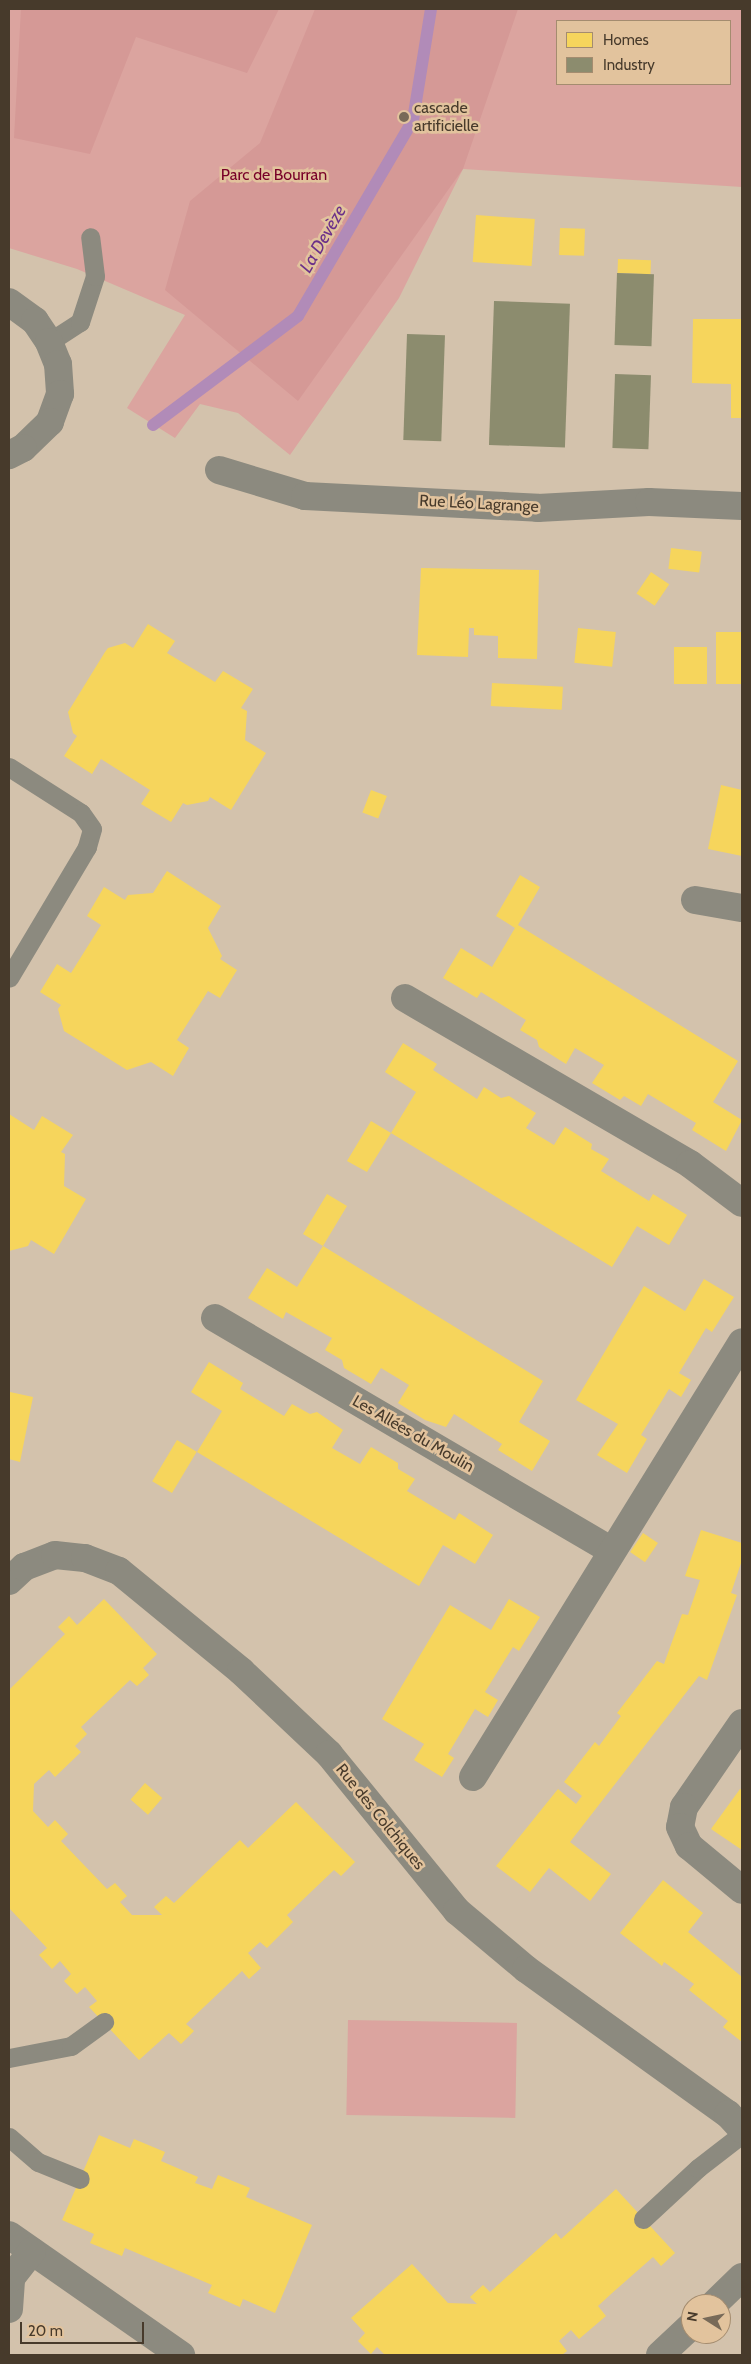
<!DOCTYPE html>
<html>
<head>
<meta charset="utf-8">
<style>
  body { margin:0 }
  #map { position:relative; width:751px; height:2364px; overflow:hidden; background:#d3c2ac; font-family:Cabin,sans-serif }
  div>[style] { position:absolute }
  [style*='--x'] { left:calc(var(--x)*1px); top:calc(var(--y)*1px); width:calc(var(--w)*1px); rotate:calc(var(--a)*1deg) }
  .green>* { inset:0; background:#dba49f; transform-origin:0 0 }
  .forest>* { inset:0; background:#d59996 }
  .homes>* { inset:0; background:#f6d55c; transform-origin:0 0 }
  .industry>* { inset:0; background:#8c8c6e; transform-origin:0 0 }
  .stream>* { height:12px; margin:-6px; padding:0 6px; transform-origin:6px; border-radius:6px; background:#b18bb8 }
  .lane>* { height:19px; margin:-9.5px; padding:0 9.5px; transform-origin:9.5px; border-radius:9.5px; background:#8c8a7f }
  .street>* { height:28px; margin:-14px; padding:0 14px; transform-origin:14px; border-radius:14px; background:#8c8a7f }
  .dots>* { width:14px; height:14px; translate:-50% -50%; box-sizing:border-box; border:2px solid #e2c39d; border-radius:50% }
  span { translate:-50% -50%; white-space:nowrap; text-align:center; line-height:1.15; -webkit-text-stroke:5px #e2c39d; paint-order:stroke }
  .poi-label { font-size:16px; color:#473a2b }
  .left { translate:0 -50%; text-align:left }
  .park-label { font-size:16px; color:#780028 }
  .street-label { font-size:16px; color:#473a2b }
  .water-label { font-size:18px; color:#6c3189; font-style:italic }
  .frame { position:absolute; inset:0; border:10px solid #473a2b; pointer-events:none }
  .legend { position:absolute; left:556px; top:20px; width:175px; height:65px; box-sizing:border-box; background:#e2c39d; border:1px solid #a48c6f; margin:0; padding:6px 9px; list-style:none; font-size:15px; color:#473a2b }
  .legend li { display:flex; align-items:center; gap:10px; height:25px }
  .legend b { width:25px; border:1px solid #a48c6f }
  .north { position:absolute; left:681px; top:2294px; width:50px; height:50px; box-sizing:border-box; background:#e2c39d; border:1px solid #a48c6f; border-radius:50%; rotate:280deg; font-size:14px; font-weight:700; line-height:20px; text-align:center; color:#473a2b }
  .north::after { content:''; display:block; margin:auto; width:18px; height:22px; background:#786a58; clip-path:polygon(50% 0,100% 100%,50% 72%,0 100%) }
  .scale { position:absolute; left:20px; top:2322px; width:124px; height:22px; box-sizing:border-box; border:2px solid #473a2b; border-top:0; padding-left:6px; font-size:15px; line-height:18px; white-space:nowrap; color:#473a2b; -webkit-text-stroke:4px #e2c39d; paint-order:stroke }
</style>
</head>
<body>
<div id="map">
  <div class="green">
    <div style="clip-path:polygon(evenodd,9px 9px,742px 9px,742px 187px,463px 169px,399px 298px,290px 455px,238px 413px,200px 404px,175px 438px,127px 408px,185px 315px,77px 269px,9px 248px,9px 9px,557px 21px,730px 21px,730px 84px,557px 84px,557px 21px)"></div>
    <div style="left:348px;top:2020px;width:169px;height:95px;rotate:1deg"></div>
  </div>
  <div class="forest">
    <div style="clip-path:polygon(21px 9px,279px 9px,247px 73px,136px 37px,90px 154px,14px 138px)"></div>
    <div style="clip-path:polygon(315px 9px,518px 9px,463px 169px,298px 401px,165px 290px,190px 201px,260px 143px)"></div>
  </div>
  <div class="homes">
    <div style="left:476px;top:215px;width:59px;height:47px;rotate:4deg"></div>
    <div style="left:560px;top:228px;width:25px;height:27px;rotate:2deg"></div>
    <div style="left:618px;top:259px;width:33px;height:14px;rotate:2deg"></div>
    <div style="clip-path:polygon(693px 319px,742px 319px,742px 418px,731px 418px,731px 384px,692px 383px)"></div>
    <div style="left:671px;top:548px;width:31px;height:21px;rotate:7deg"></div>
    <div style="clip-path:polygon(421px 568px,539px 570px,537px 659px,498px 658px,498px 636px,474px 635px,474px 628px,469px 628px,468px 657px,417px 655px)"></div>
    <div style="left:651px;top:572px;width:22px;height:26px;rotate:34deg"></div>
    <div style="clip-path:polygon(148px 624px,175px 641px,167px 653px,215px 682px,223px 671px,253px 689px,241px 708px,247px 711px,245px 740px,266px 753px,231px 810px,210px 797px,208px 801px,187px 805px,183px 803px,171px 822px,141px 804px,150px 790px,101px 759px,92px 774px,64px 756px,77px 736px,73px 733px,68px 712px,105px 652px,108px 648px,125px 643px,133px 648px)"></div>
    <div style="left:578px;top:628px;width:38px;height:35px;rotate:6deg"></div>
    <div style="left:716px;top:632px;width:26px;height:52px"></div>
    <div style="left:674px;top:647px;width:33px;height:37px"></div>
    <div style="left:492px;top:683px;width:71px;height:23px;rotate:3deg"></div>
    <div style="clip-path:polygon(721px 785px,742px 790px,742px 856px,708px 849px)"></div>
    <div style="left:371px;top:790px;width:17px;height:24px;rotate:21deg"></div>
    <div style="clip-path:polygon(167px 871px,221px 906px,208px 928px,222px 956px,220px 959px,237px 970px,220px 998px,208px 991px,177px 1040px,189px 1048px,173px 1076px,151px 1062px,127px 1070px,64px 1031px,58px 1009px,61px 1005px,40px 992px,57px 964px,71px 973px,101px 925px,87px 916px,104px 887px,125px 900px,128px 895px,153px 893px)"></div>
    <div style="clip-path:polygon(520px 875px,540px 887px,518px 925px,738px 1061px,713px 1102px,742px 1120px,726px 1151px,692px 1130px,696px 1123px,648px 1094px,641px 1106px,624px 1096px,620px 1100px,592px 1083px,604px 1065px,575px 1048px,566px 1064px,539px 1047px,537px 1040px,520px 1030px,526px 1020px,481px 992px,477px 998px,443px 978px,461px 948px,492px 967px,515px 928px,496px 916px)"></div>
    <div style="clip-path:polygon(403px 1043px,437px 1064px,433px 1070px,477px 1099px,484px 1087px,501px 1098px,509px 1096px,536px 1113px,526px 1128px,554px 1145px,565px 1127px,592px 1144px,591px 1149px,609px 1159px,601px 1171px,649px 1201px,653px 1194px,687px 1215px,669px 1245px,637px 1226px,612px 1267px,391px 1133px,367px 1172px,347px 1161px,371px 1121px,391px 1133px,416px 1092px,385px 1072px)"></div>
    <div style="clip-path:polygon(9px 1114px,34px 1130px,42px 1116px,73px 1135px,61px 1152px,65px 1154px,64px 1186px,86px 1199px,54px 1254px,31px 1240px,28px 1246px,9px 1251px)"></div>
    <div style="clip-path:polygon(327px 1194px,347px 1206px,323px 1246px,543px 1381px,519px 1422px,550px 1441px,532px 1471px,498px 1450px,502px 1444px,454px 1414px,446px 1427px,425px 1420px,398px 1403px,409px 1385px,381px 1368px,371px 1384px,344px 1368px,342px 1360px,325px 1350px,332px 1338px,286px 1312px,283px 1319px,248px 1298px,267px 1268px,297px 1287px,323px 1246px,303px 1234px)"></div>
    <div style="clip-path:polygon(704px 1279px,734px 1297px,712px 1332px,706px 1328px,679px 1373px,691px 1380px,681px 1397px,669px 1389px,641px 1435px,647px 1439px,627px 1473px,597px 1455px,618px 1424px,576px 1400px,644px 1286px,685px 1311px)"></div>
    <div style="clip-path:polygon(209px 1362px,243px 1383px,240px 1389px,284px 1416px,292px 1404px,310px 1414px,317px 1412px,343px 1430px,332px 1448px,360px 1464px,371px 1447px,398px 1463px,398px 1469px,415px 1479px,407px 1491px,455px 1520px,459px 1513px,493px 1535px,475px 1564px,443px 1545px,419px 1586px,197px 1452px,222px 1411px,191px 1392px)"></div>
    <div style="clip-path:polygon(9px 1383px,10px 1392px,33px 1397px,20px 1462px,9px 1459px)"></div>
    <div style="left:177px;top:1440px;width:23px;height:48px;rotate:31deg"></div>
    <div style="clip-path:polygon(701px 1530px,742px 1543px,742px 1560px,731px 1593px,737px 1595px,707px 1680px,699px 1676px,570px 1842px,611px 1874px,590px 1901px,549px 1868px,530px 1892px,496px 1866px,558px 1789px,576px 1804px,582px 1796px,564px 1782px,595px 1742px,599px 1746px,621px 1716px,617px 1713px,657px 1661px,664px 1664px,682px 1614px,688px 1615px,700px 1580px,685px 1576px)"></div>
    <div style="left:643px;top:1533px;width:18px;height:23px;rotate:34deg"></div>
    <div style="clip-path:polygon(104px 1599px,157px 1654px,143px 1668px,149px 1675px,137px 1686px,130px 1680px,81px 1727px,87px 1734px,75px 1746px,81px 1752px,55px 1777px,49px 1770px,34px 1784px,33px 1811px,48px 1827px,55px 1820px,68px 1834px,61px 1841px,107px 1889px,115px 1883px,127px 1896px,120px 1902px,132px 1915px,162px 1915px,154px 1907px,166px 1896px,174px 1903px,240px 1840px,248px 1848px,296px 1802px,355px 1862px,341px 1876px,334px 1870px,313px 1890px,287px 1915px,293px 1922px,267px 1948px,260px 1942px,248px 1953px,261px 1968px,249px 1979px,242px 1971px,186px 2024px,194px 2031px,181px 2044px,169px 2033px,139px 2060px,89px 2007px,97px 2001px,85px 1987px,77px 1994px,64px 1981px,71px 1974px,60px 1961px,52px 1969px,39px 1955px,47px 1948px,9px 1908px,9px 1690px,65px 1634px,58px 1627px,69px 1616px,77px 1625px)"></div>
    <div style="clip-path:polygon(509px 1599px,540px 1617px,519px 1651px,513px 1647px,485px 1692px,498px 1700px,488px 1717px,475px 1709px,448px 1754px,454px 1758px,442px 1777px,414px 1760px,424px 1744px,382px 1719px,450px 1605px,491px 1630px)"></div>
    <div style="left:145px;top:1783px;width:23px;height:22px;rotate:41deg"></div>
    <div style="clip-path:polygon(740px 1789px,742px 1790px,742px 1850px,711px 1829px)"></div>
    <div style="clip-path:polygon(663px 1880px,703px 1913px,688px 1932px,742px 1977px,742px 2042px,723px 2027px,728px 2021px,689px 1990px,694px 1984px,664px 1962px,662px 1966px,620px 1933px)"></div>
    <div style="clip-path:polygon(99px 2135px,130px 2148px,134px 2139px,165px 2152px,161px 2161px,198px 2177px,195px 2183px,212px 2189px,218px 2175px,250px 2188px,246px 2197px,312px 2225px,275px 2313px,243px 2299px,240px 2307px,208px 2293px,212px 2285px,125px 2248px,122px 2256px,90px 2243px,94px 2234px,62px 2220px)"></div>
    <div style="clip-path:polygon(616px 2189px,675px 2253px,661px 2266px,653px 2257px,611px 2294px,598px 2306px,606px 2316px,579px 2339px,571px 2330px,559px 2341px,567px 2351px,562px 2355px,385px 2355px,377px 2347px,371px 2354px,358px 2341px,365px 2333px,351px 2318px,412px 2264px,448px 2303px,477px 2304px,470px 2297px,483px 2285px,490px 2292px,556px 2233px,561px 2239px)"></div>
  </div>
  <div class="industry">
    <div style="left:617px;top:273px;width:37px;height:72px;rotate:2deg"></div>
    <div style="left:494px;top:301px;width:76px;height:144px;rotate:2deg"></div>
    <div style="left:407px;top:334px;width:38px;height:106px;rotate:2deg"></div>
    <div style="left:615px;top:374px;width:36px;height:74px;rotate:2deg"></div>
  </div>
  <div class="stream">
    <div style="--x:153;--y:425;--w:181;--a:-36.9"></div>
    <div style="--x:298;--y:316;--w:227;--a:-59.6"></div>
    <div style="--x:413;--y:120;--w:112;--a:-80.8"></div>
  </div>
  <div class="lane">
    <div style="--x:49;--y:342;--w:37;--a:-33"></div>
    <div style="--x:80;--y:322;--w:48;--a:-71.9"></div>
    <div style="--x:95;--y:276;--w:39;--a:-97"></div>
    <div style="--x:9;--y:767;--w:85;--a:32.6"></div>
    <div style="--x:81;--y:813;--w:19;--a:55"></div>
    <div style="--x:92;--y:829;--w:19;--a:106"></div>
    <div style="--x:87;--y:847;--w:152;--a:120.8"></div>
    <div style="--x:9;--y:2058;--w:63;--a:-11"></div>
    <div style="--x:71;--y:2046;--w:41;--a:-36"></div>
    <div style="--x:9;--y:2137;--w:38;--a:41"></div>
    <div style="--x:38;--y:2162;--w:45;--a:22"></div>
    <div style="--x:643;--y:2219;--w:75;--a:-42.8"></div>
    <div style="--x:698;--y:2168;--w:56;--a:-37.7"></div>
  </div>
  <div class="street">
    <div style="--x:9;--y:302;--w:32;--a:36"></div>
    <div style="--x:35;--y:321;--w:25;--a:56"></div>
    <div style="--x:49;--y:342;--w:24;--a:68"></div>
    <div style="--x:58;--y:364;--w:30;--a:86"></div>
    <div style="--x:60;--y:394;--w:30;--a:110"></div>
    <div style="--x:50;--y:422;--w:37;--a:136"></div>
    <div style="--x:23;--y:448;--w:16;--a:153"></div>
    <div style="--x:219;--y:470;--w:90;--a:16.8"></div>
    <div style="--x:305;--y:496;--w:233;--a:2.9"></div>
    <div style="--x:538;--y:508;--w:111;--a:-3.1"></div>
    <div style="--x:649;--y:502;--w:93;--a:2.5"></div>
    <div style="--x:695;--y:900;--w:48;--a:9.7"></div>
    <div style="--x:405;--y:998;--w:330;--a:30.2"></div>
    <div style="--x:690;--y:1164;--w:65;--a:36.9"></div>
    <div style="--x:215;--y:1318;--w:460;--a:30.4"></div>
    <div style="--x:9;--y:1581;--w:21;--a:-43"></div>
    <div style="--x:24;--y:1567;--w:33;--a:-21"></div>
    <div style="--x:55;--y:1555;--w:30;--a:6"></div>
    <div style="--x:85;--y:1558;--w:36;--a:21"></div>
    <div style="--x:119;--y:1571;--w:158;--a:39.3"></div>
    <div style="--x:241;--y:1671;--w:121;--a:43.3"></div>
    <div style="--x:329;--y:1754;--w:203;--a:50.8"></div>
    <div style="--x:457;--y:1911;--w:90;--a:40"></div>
    <div style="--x:526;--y:1969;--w:249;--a:35.7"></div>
    <div style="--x:728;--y:2114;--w:21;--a:47"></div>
    <div style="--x:742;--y:1723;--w:102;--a:124.6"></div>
    <div style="--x:684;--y:1807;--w:20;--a:101"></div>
    <div style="--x:680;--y:1827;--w:21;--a:65"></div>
    <div style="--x:689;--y:1846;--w:69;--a:39.7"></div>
    <div style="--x:473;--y:1777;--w:511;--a:-58.27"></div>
    <div style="--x:9;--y:2235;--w:210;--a:34.9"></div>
    <div style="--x:714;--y:2304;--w:39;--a:-44"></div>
    <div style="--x:9;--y:2309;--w:31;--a:-86"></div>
    <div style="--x:11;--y:2278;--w:34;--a:-52"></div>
    <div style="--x:660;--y:2355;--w:42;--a:-43.1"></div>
  </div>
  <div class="dots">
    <div style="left:404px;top:117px;background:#786a58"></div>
  </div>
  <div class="poi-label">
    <span class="left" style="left:414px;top:117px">cascade<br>artificielle</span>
  </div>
  <div class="park-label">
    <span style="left:274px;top:175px">Parc de Bourran</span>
  </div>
  <div class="street-label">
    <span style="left:479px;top:504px;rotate:3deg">Rue Léo Lagrange</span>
    <span style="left:413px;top:1434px;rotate:30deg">Les Allées du Moulin</span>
    <span style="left:380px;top:1817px;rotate:51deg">Rue des Colchiques</span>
  </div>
  <div class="water-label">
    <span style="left:323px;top:239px;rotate:-60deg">La Devèze</span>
  </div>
  <div class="frame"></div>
  <ul class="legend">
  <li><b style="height:14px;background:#f6d55c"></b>Homes</li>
  <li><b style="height:14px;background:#8c8c6e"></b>Industry</li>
  </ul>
  <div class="north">N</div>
  <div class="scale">20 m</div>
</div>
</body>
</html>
